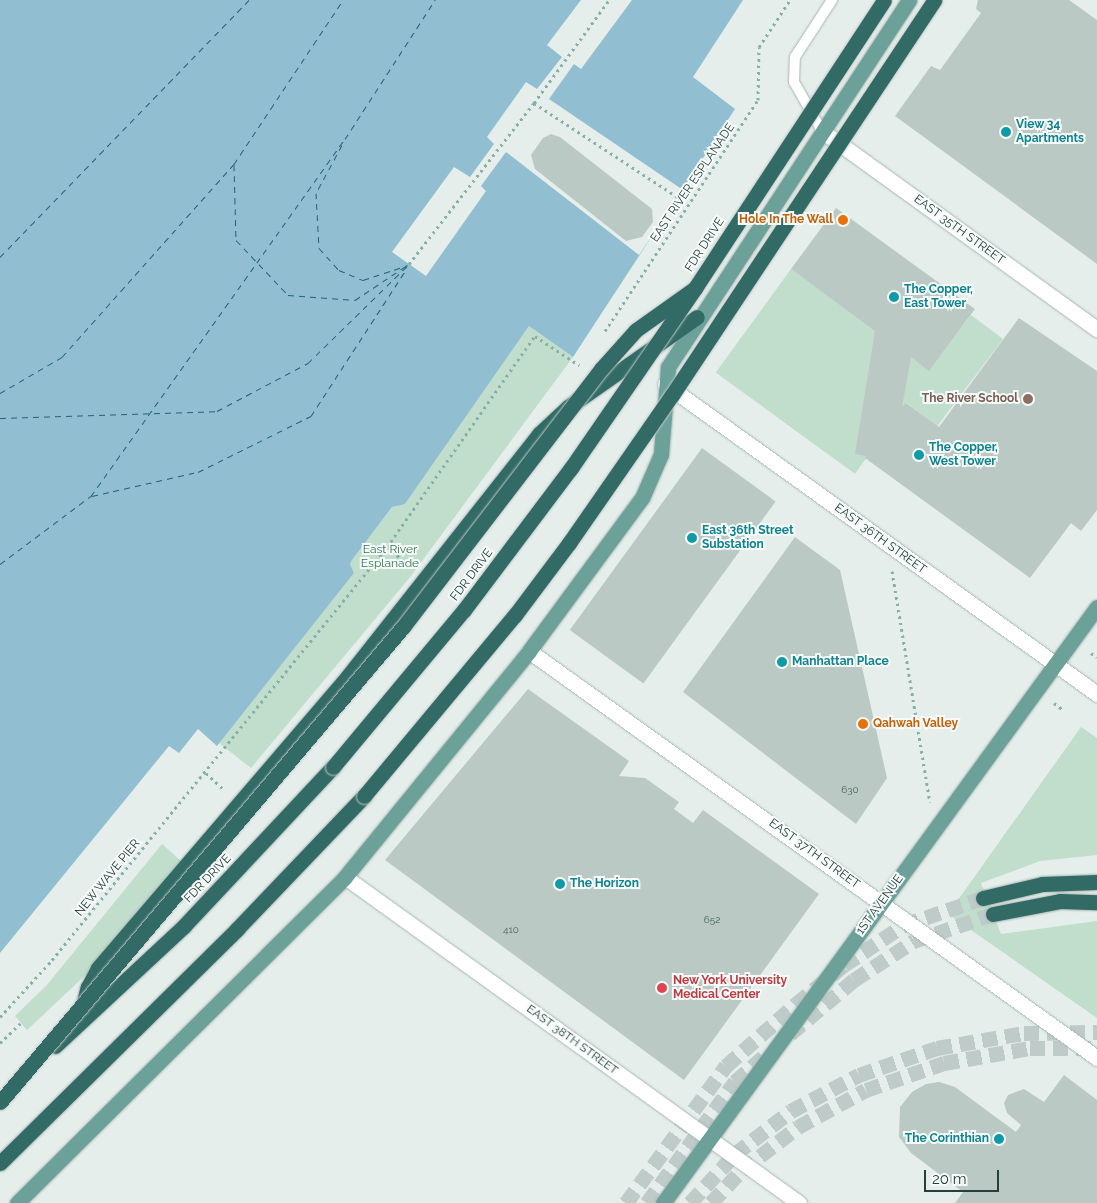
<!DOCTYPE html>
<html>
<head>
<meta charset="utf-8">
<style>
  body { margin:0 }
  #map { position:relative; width:1097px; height:1203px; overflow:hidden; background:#e5eeeb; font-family:Raleway,sans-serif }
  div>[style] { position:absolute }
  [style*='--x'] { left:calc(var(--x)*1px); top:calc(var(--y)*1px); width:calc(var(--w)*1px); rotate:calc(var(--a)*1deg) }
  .green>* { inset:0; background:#c0decb; transform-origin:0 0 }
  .water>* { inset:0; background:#91bed0 }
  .pier>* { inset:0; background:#e5eeeb }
  .ferry>* { height:1px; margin-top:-0.5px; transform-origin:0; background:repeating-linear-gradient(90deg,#216079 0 6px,transparent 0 11px) }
  .building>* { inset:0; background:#bbc9c4; transform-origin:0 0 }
  .highway-tunnel>* { height:15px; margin-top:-7.5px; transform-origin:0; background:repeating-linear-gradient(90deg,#bfcbc8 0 15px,transparent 0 23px) }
  .path>* { height:3px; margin-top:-1.5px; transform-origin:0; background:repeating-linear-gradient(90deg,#87b0a8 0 2.5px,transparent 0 6.5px) }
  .roads { filter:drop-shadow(0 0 1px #a8b6b3) drop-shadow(0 0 1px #a8b6b3) }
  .lane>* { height:10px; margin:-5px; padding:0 5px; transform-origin:5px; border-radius:5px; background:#fff }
  .street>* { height:15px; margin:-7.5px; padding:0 7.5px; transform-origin:7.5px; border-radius:7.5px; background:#fff }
  .secondary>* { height:15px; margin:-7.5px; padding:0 7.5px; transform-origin:7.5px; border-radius:7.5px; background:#fff }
  .primary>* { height:15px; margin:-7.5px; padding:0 7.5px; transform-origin:7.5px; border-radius:7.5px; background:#6ca19a }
  .highway>* { height:15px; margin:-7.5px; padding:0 7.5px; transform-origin:7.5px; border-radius:7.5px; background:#326a65 }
  .bridges { filter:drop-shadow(0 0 1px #c2c9c8) drop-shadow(0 0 1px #c2c9c8) }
  .highway-bridge>* { height:15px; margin:-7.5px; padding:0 7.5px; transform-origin:7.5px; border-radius:7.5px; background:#326a65 }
  .dots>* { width:14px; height:14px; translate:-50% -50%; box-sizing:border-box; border:2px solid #f6faf9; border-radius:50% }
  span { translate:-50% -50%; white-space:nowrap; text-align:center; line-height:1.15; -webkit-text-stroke:4px #f6faf9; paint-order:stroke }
  .number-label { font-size:10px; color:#4a625d }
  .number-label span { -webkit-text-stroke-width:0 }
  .culture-label { font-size:12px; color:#0d838f; font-weight:700 }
  .left { translate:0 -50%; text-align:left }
  .right { translate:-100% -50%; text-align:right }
  .street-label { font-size:12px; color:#253f3b }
  .food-label { font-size:12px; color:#c56008; font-weight:700 }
  .education-label { font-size:12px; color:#785e54; font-weight:700 }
  .park-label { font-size:12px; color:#317553 }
  .health-label { font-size:12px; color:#be3a42; font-weight:700 }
  .scale { position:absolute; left:924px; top:1170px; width:75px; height:22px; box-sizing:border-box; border:2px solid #253f3b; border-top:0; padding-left:6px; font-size:15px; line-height:18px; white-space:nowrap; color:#253f3b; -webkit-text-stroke:4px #f6faf9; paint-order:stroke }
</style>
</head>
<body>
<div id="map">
  <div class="green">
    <div style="left:791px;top:269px;width:172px;height:128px;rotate:36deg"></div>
    <div style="left:971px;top:315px;width:40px;height:109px;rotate:37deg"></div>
    <div style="clip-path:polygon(529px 326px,573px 357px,411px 576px,251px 768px,219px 743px,354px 573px,350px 564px,352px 560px,392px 507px,405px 504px)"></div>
    <div style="clip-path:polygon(1081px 727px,1097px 738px,1097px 855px,1040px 861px,981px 883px,1001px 934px,1097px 921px,1097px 1018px,948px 914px)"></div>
    <div style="clip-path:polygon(162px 844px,183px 863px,91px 970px,27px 1030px,15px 1016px,46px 986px)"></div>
  </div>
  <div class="water">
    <div style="clip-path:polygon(0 0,743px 0,693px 77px,735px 109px,573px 357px,529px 326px,405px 504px,392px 507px,352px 560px,350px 564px,354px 573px,217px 746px,198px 729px,179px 753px,169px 746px,0 953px)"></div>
  </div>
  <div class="pier">
    <div style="clip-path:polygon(581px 0,632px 0,581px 69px,574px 64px,549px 99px,683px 190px,639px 255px,506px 152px,481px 186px,486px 191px,426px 276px,392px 252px,454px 167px,470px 177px,494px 144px,487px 137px,526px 82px,537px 89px,562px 57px,547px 45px)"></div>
  </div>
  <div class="ferry">
    <div style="--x:342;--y:145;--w:55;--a:118.4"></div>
    <div style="--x:316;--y:193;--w:55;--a:86.9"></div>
    <div style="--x:319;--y:248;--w:30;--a:48"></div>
    <div style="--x:339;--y:270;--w:26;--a:23"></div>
    <div style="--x:363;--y:280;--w:47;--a:-18.4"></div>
    <div style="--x:234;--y:165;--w:75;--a:88.5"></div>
    <div style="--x:236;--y:240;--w:76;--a:46.6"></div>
    <div style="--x:288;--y:295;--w:67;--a:4.3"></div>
    <div style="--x:355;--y:300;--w:61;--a:-33.7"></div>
    <div style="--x:0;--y:257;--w:358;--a:-45.9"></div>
    <div style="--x:0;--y:393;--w:72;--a:-30.1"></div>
    <div style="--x:62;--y:357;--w:259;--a:-48.3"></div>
    <div style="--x:234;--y:164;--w:197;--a:-56.4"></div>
    <div style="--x:0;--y:418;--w:217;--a:-1.8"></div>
    <div style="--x:217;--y:411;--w:103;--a:-27.8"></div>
    <div style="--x:308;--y:363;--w:141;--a:-44.4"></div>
    <div style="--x:92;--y:496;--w:109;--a:-12.8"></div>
    <div style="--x:198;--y:472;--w:126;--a:-26.4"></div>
    <div style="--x:311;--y:416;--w:176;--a:-57"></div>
    <div style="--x:0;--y:564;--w:114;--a:-36.8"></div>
    <div style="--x:91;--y:496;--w:438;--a:-54.6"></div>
    <div style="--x:345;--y:139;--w:166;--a:-57.1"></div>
  </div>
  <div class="building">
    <div style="clip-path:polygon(978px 0,1069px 0,1097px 20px,1097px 264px,895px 116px,931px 66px,940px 70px,981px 13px,976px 9px)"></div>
    <div style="clip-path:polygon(551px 134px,560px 137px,652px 209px,653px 222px,642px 237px,626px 241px,535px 169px,531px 155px,543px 138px)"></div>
    <div style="clip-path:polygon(836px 208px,975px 309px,929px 371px,911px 357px,902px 407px,906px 403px,939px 427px,1019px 318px,1097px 371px,1097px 510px,1081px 531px,1071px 523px,1030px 578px,865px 458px,866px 456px,855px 454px,875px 331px,791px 269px)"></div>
    <div style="left:702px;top:448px;width:91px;height:225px;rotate:36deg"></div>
    <div style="clip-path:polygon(795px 537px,840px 570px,887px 778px,856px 824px,683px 692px)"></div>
    <div style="clip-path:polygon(528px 689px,629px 761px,619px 776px,645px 778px,679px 802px,674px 809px,693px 823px,703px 810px,819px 894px,684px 1080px,385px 860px)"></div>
    <div style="clip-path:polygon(1064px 1075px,1097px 1100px,1097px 1203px,955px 1203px,963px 1192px,911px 1153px,899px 1137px,900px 1107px,912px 1092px,926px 1084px,939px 1082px,955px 1087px,1016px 1132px,1021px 1125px,1007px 1113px,1004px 1103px,1008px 1095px,1024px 1089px,1044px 1102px)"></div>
  </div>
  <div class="highway-tunnel">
    <div style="--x:790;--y:1034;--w:84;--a:-40.2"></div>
    <div style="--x:854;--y:980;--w:72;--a:-33"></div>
    <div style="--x:914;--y:941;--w:83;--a:-18.9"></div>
    <div style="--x:626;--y:1203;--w:170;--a:-53.9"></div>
    <div style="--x:726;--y:1066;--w:94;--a:-41.5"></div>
    <div style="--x:796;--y:1004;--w:62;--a:-39.1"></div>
    <div style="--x:844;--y:965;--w:72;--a:-33.7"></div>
    <div style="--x:904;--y:925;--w:83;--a:-18.9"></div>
    <div style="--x:647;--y:1203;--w:150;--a:-54"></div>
    <div style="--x:735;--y:1082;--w:45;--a:-41.4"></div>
    <div style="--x:690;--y:1203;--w:67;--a:-47.4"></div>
    <div style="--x:735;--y:1154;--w:71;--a:-37.5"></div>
    <div style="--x:791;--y:1111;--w:77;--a:-27.9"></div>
    <div style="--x:859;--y:1075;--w:83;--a:-19.1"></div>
    <div style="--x:937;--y:1048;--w:88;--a:-9.8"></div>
    <div style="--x:1024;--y:1033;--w:73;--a:-0.8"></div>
    <div style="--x:711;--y:1203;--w:45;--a:-46.8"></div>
    <div style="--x:742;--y:1170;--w:71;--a:-37.5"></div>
    <div style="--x:798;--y:1127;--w:77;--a:-28.6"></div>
    <div style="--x:866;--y:1090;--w:83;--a:-19.1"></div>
    <div style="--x:944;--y:1063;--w:87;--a:-9.9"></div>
    <div style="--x:1030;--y:1048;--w:67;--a:0"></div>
  </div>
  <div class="path">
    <div style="--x:534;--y:103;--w:177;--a:33.2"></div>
    <div style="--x:409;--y:264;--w:204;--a:-52.2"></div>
    <div style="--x:534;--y:103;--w:127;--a:-53.9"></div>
    <div style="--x:605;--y:331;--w:277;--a:-56.5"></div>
    <div style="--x:758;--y:100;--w:53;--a:-88.9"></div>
    <div style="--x:759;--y:47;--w:56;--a:-56.6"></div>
    <div style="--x:387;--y:547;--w:31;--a:40"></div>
    <div style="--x:892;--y:571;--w:234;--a:80.7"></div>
    <div style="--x:1091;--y:653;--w:7;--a:34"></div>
    <div style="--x:1054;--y:703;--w:10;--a:37"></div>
    <div style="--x:206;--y:773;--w:26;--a:43"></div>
    <div style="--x:0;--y:1017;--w:77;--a:-47.6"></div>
    <div style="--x:52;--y:960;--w:532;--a:-50.95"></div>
    <div style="--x:387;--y:547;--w:258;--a:-55"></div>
    <div style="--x:535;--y:336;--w:53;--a:33.4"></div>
    <div style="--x:0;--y:1043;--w:29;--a:-44"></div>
  </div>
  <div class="roads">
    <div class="lane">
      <div style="--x:822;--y:131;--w:56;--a:-119.7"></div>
      <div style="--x:794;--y:82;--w:25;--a:-88"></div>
      <div style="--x:795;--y:57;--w:68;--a:-57"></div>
    </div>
    <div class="street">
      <div style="--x:822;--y:131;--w:339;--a:35.8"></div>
      <div style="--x:665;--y:384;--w:532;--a:35.66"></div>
      <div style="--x:345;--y:877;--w:559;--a:35.68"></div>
    </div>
    <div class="secondary">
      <div style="--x:529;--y:651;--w:699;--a:35.62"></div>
    </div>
    <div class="primary">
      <div style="--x:17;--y:1203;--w:462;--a:-44.8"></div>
      <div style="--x:345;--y:877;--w:291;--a:-50.8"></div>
      <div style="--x:529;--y:651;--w:190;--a:-53.6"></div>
      <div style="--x:642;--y:498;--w:48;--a:-66.6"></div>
      <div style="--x:661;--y:454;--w:87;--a:-85.4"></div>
      <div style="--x:668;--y:367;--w:439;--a:-56.7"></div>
      <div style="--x:663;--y:1203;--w:737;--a:-53.94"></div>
    </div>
    <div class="highway">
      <div style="--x:983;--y:898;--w:61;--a:-13.3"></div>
      <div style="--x:1042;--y:884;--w:55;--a:-2.1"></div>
      <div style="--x:993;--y:914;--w:68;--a:-11"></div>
      <div style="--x:1060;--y:901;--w:37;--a:2"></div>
      <div style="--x:79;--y:1022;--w:36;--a:-76"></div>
      <div style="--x:88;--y:987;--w:21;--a:-62"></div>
      <div style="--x:98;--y:968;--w:384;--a:-49.4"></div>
      <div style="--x:348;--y:676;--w:308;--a:-51.7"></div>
      <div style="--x:539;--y:434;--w:40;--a:-43"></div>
      <div style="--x:568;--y:407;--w:157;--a:-34.9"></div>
      <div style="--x:55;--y:1046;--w:176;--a:-42.9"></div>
      <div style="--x:184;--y:926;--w:218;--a:-46.9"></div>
      <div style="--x:0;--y:1163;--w:333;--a:-44.6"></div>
      <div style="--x:237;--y:929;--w:184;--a:-46.3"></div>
    </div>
  </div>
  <div class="bridges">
    <div class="highway-bridge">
      <div style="--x:333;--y:767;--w:204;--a:-50.2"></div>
      <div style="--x:464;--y:610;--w:178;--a:-53"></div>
      <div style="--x:571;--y:468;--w:219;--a:-55.4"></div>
      <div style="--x:695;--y:288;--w:344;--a:-56.7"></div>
      <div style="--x:364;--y:796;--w:236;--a:-50.2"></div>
      <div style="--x:515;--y:615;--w:90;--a:-53.1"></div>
      <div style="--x:569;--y:543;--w:180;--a:-55.2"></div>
      <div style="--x:672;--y:395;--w:474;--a:-56.4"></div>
      <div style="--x:0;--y:1102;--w:623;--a:-49.69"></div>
      <div style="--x:403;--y:627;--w:325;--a:-52.5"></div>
      <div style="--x:601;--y:369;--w:52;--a:-48.1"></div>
      <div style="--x:636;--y:330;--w:72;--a:-35.4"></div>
    </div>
  </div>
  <div class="dots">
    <div style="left:1006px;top:132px;background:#0f9aa8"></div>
    <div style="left:843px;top:220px;background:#e8710a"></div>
    <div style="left:894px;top:297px;background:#0f9aa8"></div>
    <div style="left:1028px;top:399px;background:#8d6e63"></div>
    <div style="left:919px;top:455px;background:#0f9aa8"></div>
    <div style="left:692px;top:538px;background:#0f9aa8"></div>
    <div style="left:782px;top:662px;background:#0f9aa8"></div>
    <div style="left:863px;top:724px;background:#e8710a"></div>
    <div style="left:560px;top:884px;background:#0f9aa8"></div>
    <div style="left:662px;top:988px;background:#e0444e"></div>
    <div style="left:999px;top:1139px;background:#0f9aa8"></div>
  </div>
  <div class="number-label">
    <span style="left:850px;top:790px">630</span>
    <span style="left:712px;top:920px">652</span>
    <span style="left:511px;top:930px">410</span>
  </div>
  <div class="culture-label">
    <span class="left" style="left:1016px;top:132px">View 34<br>Apartments</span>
    <span class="left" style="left:904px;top:297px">The Copper,<br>East Tower</span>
    <span class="left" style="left:929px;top:455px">The Copper,<br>West Tower</span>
    <span class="left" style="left:702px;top:538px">East 36th Street<br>Substation</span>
    <span class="left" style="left:792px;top:662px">Manhattan Place</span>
    <span class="left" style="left:570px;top:884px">The Horizon</span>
    <span class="right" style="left:989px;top:1139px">The Corinthian</span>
  </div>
  <div class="street-label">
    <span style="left:693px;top:183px;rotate:-56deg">EAST RIVER ESPLANADE</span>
    <span style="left:959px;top:230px;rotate:36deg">EAST 35TH STREET</span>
    <span style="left:705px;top:245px;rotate:-57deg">FDR DRIVE</span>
    <span style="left:880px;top:539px;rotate:36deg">EAST 36TH STREET</span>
    <span style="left:472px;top:575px;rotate:-53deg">FDR DRIVE</span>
    <span style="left:814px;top:854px;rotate:36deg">EAST 37TH STREET</span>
    <span style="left:108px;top:878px;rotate:-51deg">NEW WAVE PIER</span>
    <span style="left:208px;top:879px;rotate:-46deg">FDR DRIVE</span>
    <span style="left:880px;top:905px;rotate:-54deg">1ST AVENUE</span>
    <span style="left:572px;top:1040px;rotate:36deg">EAST 38TH STREET</span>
  </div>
  <div class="food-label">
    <span class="right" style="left:833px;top:220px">Hole In The Wall</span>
    <span class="left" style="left:873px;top:724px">Qahwah Valley</span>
  </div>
  <div class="education-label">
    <span class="right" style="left:1018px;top:399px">The River School</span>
  </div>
  <div class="park-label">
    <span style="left:390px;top:557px">East River<br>Esplanade</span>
  </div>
  <div class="health-label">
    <span class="left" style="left:673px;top:988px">New York University<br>Medical Center</span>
  </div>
  <div class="scale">20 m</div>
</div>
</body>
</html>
